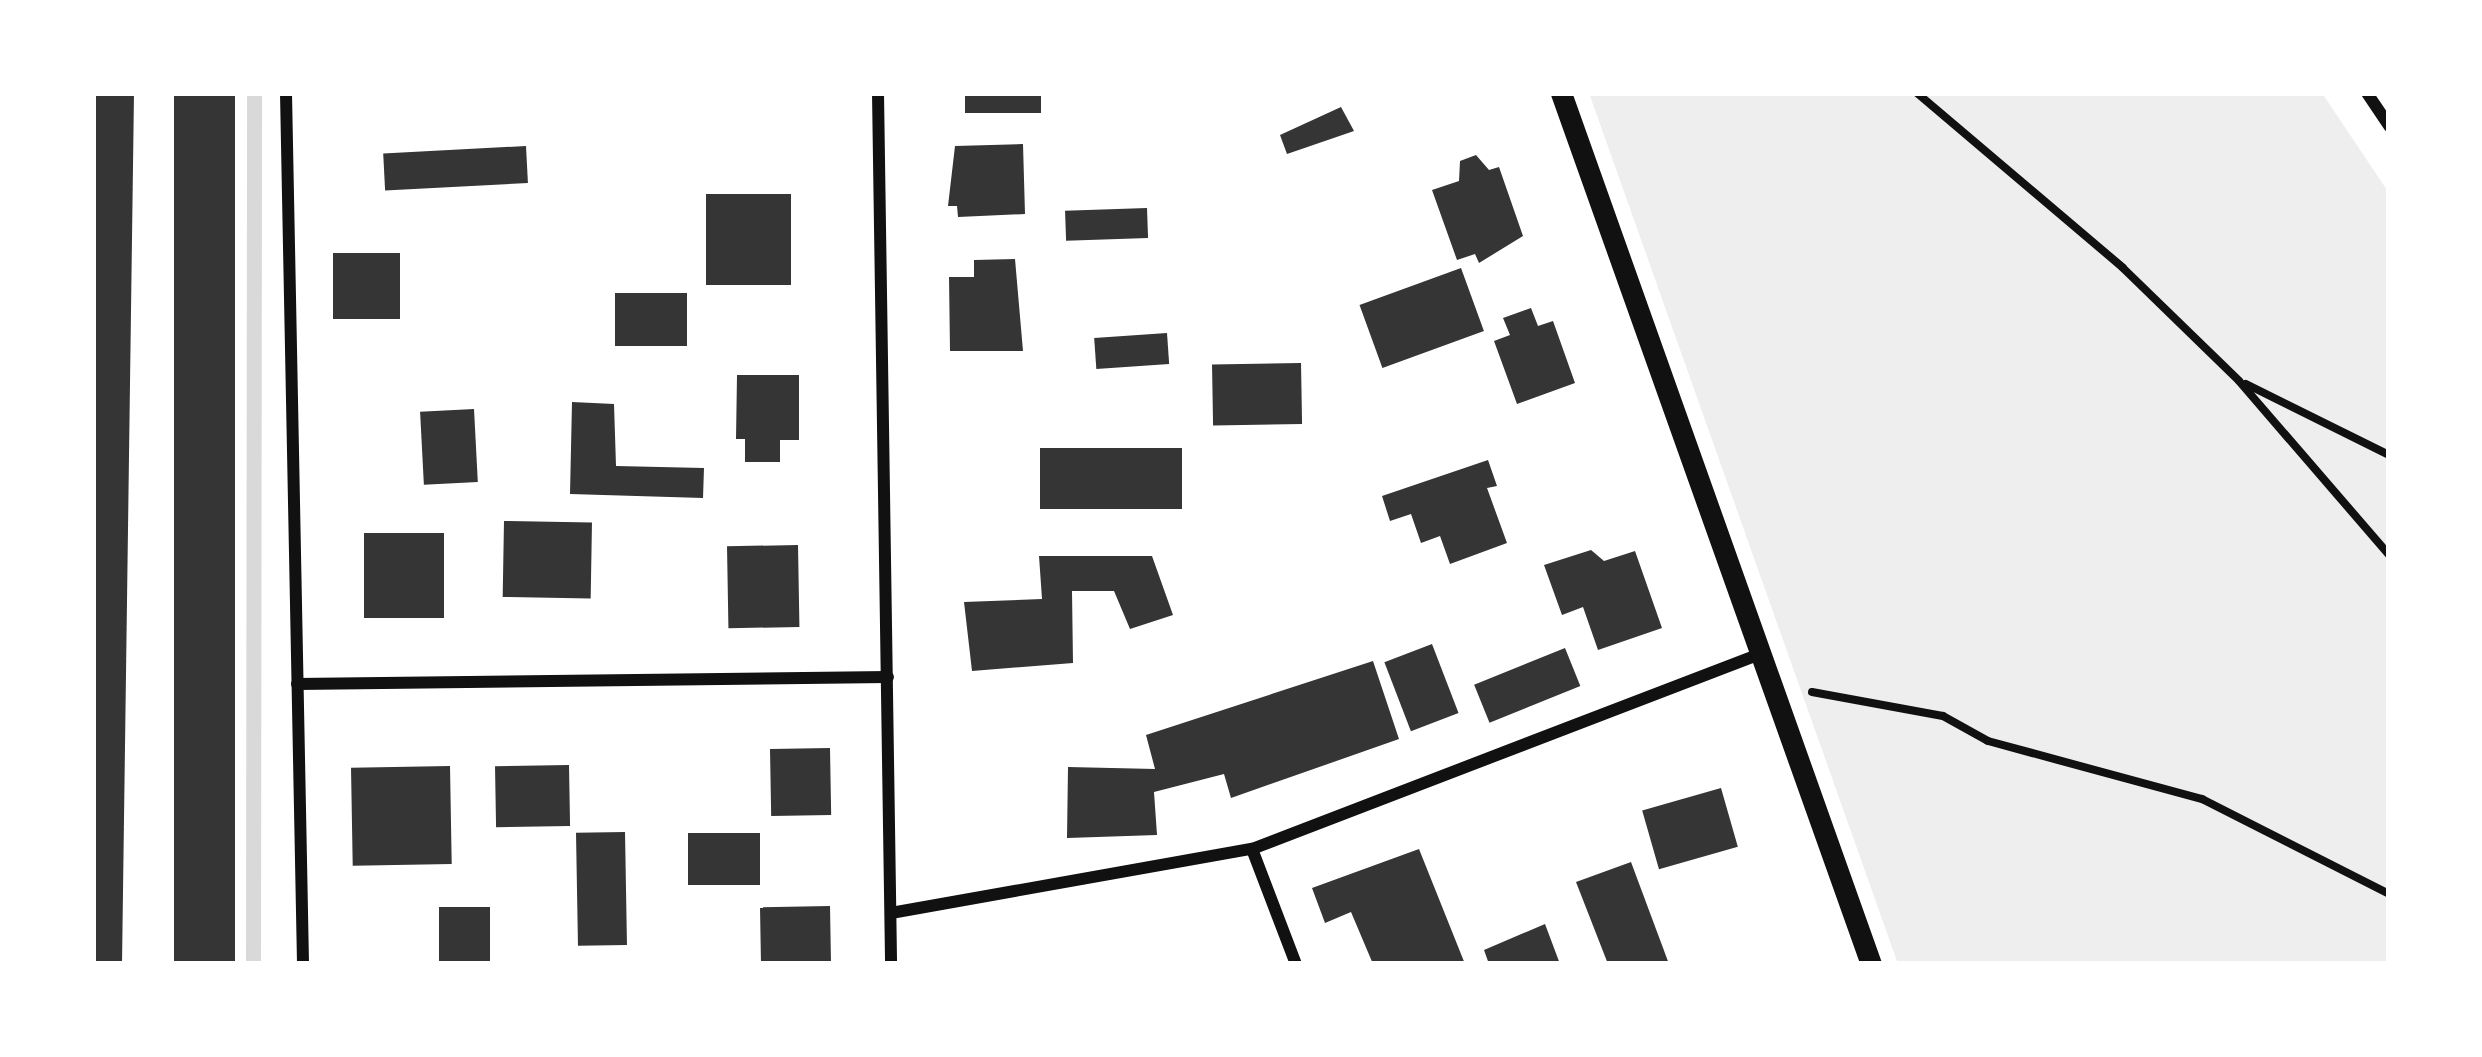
<!DOCTYPE html>
<html>
<head>
<meta charset="utf-8">
<style>
  body { margin:0 }
  #map { position:relative; width:2482px; height:1057px; overflow:hidden; background:#fff; font-family:"PT Sans Narrow",sans-serif }
  div>[style] { position:absolute }
  [style*='--x'] { left:calc(var(--x)*1px); top:calc(var(--y)*1px); width:calc(var(--w)*1px); rotate:calc(var(--a)*1deg) }
  .green>* { inset:0; background:#eee }
  .stream>* { height:15px; margin:-7.5px; padding:0 7.5px; transform-origin:7.5px; border-radius:7.5px; background:#d9d9d9 }
  .building>* { inset:0; background:#353535; transform-origin:0 0 }
  .path>* { height:8px; margin:-4px; padding:0 4px; transform-origin:4px; border-radius:4px; background:#111 }
  .minor>* { height:12px; margin:-6px; padding:0 6px; transform-origin:6px; border-radius:6px; background:#111 }
  .tertiary>* { height:21px; margin:-10.5px; padding:0 10.5px; transform-origin:10.5px; border-radius:10.5px; background:#111 }
  span { translate:-50% -50%; white-space:nowrap; text-align:center; line-height:1.15; -webkit-text-stroke:9px #fff; paint-order:stroke }
  .frame { position:absolute; inset:0; border:96px solid #fff; pointer-events:none }
</style>
</head>
<body>
<div id="map">
  <div class="green">
    <div style="clip-path:polygon(1589px 93px,2322px 93px,2389px 193px,2389px 964px,1898px 964px)"></div>
  </div>
  <div class="stream">
    <div style="--x:253;--y:964;--w:871;--a:-89.93"></div>
  </div>
  <div class="building">
    <div style="clip-path:polygon(93px 93px,134px 93px,122px 964px,93px 964px)"></div>
    <div style="left:174px;top:93px;width:61px;height:871px"></div>
    <div style="left:965px;top:93px;width:76px;height:20px"></div>
    <div style="clip-path:polygon(1341px 107px,1354px 131px,1287px 154px,1280px 135px)"></div>
    <div style="clip-path:polygon(1023px 144px,1025px 214px,958px 217px,957px 206px,948px 206px,955px 146px)"></div>
    <div style="left:526px;top:146px;width:37px;height:143px;rotate:87deg"></div>
    <div style="clip-path:polygon(1476px 155px,1489px 170px,1499px 167px,1523px 236px,1479px 263px,1475px 254px,1457px 260px,1432px 190px,1459px 181px,1460px 161px)"></div>
    <div style="left:706px;top:194px;width:85px;height:91px"></div>
    <div style="left:1147px;top:208px;width:30px;height:82px;rotate:88deg"></div>
    <div style="left:400px;top:253px;width:66px;height:67px;rotate:90deg"></div>
    <div style="clip-path:polygon(1015px 259px,1023px 351px,950px 351px,949px 277px,974px 277px,974px 260px)"></div>
    <div style="left:1461px;top:268px;width:67px;height:108px;rotate:70deg"></div>
    <div style="left:615px;top:293px;width:72px;height:53px"></div>
    <div style="clip-path:polygon(1531px 308px,1538px 326px,1553px 321px,1575px 383px,1517px 404px,1494px 341px,1510px 335px,1503px 318px)"></div>
    <div style="left:1167px;top:333px;width:31px;height:73px;rotate:86deg"></div>
    <div style="left:1301px;top:363px;width:61px;height:89px;rotate:89deg"></div>
    <div style="clip-path:polygon(737px 375px,799px 375px,799px 440px,780px 440px,780px 462px,745px 462px,745px 439px,736px 439px)"></div>
    <div style="clip-path:polygon(572px 402px,614px 404px,616px 466px,704px 468px,703px 498px,570px 494px)"></div>
    <div style="left:474px;top:409px;width:73px;height:54px;rotate:87deg"></div>
    <div style="left:1182px;top:448px;width:61px;height:142px;rotate:90deg"></div>
    <div style="clip-path:polygon(1488px 460px,1497px 486px,1487px 488px,1507px 543px,1450px 564px,1440px 536px,1421px 543px,1411px 514px,1390px 521px,1382px 496px)"></div>
    <div style="left:504px;top:521px;width:88px;height:76px;rotate:1deg"></div>
    <div style="left:364px;top:533px;width:80px;height:85px"></div>
    <div style="left:798px;top:545px;width:82px;height:71px;rotate:89deg"></div>
    <div style="clip-path:polygon(1591px 550px,1604px 561px,1635px 551px,1662px 628px,1598px 650px,1583px 607px,1562px 615px,1544px 565px)"></div>
    <div style="clip-path:polygon(1039px 556px,1152px 556px,1173px 615px,1130px 629px,1114px 591px,1072px 591px,1073px 663px,972px 671px,964px 602px,1042px 599px)"></div>
    <div style="left:1432px;top:644px;width:74px;height:51px;rotate:69deg"></div>
    <div style="left:1565px;top:648px;width:41px;height:98px;rotate:68deg"></div>
    <div style="clip-path:polygon(1373px 661px,1399px 739px,1231px 798px,1224px 774px,1154px 792px,1157px 835px,1067px 838px,1068px 767px,1155px 769px,1146px 735px)"></div>
    <div style="left:830px;top:748px;width:67px;height:60px;rotate:89deg"></div>
    <div style="left:569px;top:765px;width:61px;height:74px;rotate:89deg"></div>
    <div style="left:450px;top:766px;width:98px;height:99px;rotate:89deg"></div>
    <div style="left:1721px;top:788px;width:61px;height:82px;rotate:74deg"></div>
    <div style="left:625px;top:832px;width:113px;height:49px;rotate:89deg"></div>
    <div style="left:688px;top:833px;width:72px;height:52px"></div>
    <div style="clip-path:polygon(1419px 849px,1465px 964px,1373px 964px,1351px 912px,1325px 923px,1312px 888px)"></div>
    <div style="clip-path:polygon(1631px 862px,1669px 964px,1608px 964px,1576px 882px)"></div>
    <div style="left:830px;top:906px;width:58px;height:70px;rotate:89deg"></div>
    <div style="left:439px;top:907px;width:51px;height:57px"></div>
    <div style="clip-path:polygon(1545px 924px,1560px 964px,1489px 964px,1484px 950px)"></div>
  </div>
  <div class="path">
    <div style="--x:1917;--y:93;--w:270;--a:40.3"></div>
    <div style="--x:2123;--y:268;--w:162;--a:44.2"></div>
    <div style="--x:2239;--y:381;--w:230;--a:49.2"></div>
    <div style="--x:2246;--y:384;--w:160;--a:26.4"></div>
    <div style="--x:1812;--y:692;--w:133;--a:10.4"></div>
    <div style="--x:1943;--y:716;--w:51;--a:29.1"></div>
    <div style="--x:1988;--y:741;--w:222;--a:15.2"></div>
    <div style="--x:2202;--y:799;--w:210;--a:26.9"></div>
  </div>
  <div class="minor">
    <div style="--x:286;--y:93;--w:871;--a:88.88"></div>
    <div style="--x:878;--y:93;--w:871;--a:89.14"></div>
    <div style="--x:2367;--y:93;--w:40;--a:56"></div>
    <div style="--x:297;--y:684;--w:591;--a:-0.68"></div>
    <div style="--x:1252;--y:849;--w:123;--a:69.1"></div>
    <div style="--x:891;--y:913;--w:367;--a:-10.1"></div>
    <div style="--x:1252;--y:849;--w:541;--a:-21.01"></div>
  </div>
  <div class="tertiary">
    <div style="--x:1561;--y:93;--w:925;--a:70.41"></div>
  </div>
  <div class="frame"></div>
</div>
</body>
</html>
